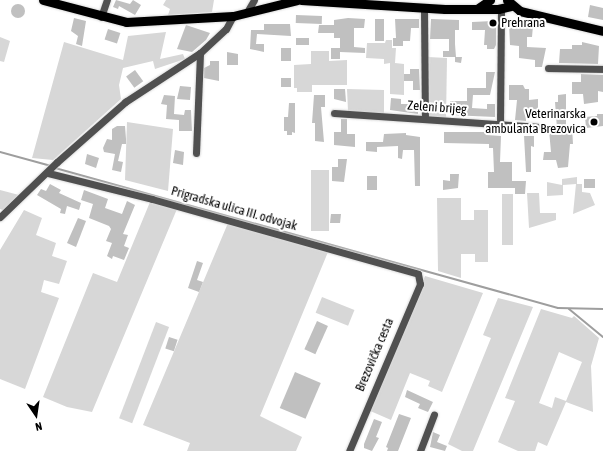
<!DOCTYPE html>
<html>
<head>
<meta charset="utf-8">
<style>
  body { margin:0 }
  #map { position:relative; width:603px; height:451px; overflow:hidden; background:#fff; font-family:"Asap Condensed",sans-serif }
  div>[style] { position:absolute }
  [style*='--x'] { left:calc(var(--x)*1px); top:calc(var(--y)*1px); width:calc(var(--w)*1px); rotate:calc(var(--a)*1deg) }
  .green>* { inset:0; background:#d7d7d7; transform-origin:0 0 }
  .stream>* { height:2px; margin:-1px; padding:0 1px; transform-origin:1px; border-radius:1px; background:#9e9e9e }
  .building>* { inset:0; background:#c0c0c0; transform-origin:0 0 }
  .round { border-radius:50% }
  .roads { filter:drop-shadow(0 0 1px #dbdbdb) drop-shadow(0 0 1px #dbdbdb) }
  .minor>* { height:7px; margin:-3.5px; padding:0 3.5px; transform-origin:3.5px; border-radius:3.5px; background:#505050 }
  .major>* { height:9px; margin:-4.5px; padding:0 4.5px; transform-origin:4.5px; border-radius:4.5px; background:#000 }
  .dots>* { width:11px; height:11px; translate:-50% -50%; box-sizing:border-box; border:2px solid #fff; border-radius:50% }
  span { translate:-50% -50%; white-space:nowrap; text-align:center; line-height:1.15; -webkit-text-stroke:4px #fff; paint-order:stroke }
  .poi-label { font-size:13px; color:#000 }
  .left { translate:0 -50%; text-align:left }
  .right { translate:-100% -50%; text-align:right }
  .street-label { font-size:13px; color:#000 }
  .north { position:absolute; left:16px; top:395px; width:40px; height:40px; -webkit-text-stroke:3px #fff; paint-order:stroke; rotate:167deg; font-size:11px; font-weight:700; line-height:16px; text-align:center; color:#000 }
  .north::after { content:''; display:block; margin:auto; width:14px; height:18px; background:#000; clip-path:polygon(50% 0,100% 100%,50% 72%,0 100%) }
</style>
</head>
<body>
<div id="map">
  <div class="green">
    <div style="clip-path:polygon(166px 0,214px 0,212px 12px,168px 15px,170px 9px,163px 5px)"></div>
    <div style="clip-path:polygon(166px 32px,160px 59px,183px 54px,185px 59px,155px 69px,153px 61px,123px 68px,119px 85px,121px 99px,53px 160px,32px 158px,64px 42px,123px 60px,128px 36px)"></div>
    <div style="clip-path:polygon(0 37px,10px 41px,4px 62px,0 61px)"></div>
    <div style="clip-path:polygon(386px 40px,392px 40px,392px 48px,396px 48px,395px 63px,404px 64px,404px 95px,390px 94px,390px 63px,384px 64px,384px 59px,366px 58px,367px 43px,385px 43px)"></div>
    <div style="clip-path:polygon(311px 51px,329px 51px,329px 61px,347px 60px,347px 85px,312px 85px,312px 92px,297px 92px,297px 88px,294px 88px,294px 65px,311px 64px)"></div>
    <div style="clip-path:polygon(428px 57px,447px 58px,446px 119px,429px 117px)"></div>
    <div style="clip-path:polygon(347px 89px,384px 90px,384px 114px,348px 111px)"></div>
    <div style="clip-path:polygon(127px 122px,173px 129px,168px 191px,125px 180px)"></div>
    <div style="left:311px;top:170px;width:18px;height:61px"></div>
    <div style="clip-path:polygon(577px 177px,577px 184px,582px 184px,582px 192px,590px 193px,595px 205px,573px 214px,576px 184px,563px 185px,563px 195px,547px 196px,547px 182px,562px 185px,562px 179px)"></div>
    <div style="clip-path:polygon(0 190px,19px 195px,3px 210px,0 209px)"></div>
    <div style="clip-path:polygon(527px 193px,539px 193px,540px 213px,556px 213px,556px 220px,529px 228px)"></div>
    <div style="left:502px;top:194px;width:11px;height:51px"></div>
    <div style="clip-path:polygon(437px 198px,461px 198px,461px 220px,474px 220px,474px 210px,488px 210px,488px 262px,475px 262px,475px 254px,461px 254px,461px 278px,438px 271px)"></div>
    <div style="clip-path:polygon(150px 202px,177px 209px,92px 412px,67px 407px,43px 397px,93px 273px,117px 282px)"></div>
    <div style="clip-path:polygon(24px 210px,42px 218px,36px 235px,56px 243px,52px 256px,67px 261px,59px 284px,44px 280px,41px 292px,59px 298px,25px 389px,0 379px,0 250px)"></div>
    <div style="clip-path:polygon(228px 223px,328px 252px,260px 416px,302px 437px,296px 451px,187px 451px,190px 443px,143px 425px)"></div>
    <div style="clip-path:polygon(425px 276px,483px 293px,442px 392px,428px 386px,430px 381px,410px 373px,391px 420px,368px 410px)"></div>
    <div style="left:322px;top:297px;width:35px;height:17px;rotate:22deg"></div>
    <div style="clip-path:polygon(498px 298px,533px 307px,473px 451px,462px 451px,448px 444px,491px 338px,483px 335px)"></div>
    <div style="clip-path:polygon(evenodd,541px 309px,572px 318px,574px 316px,599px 338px,591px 366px,593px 412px,566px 402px,547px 446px,538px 442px,535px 451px,518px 451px,498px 442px,515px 401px,505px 398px,541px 309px,559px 352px,582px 362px,566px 401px,555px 397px,552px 408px,539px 403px,559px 352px)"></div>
    <div style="left:156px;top:322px;width:14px;height:103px;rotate:21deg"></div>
  </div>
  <div class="stream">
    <div style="--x:0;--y:152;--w:53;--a:15.4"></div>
    <div style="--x:55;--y:168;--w:522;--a:15.55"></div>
    <div style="--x:558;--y:308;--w:45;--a:1.3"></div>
    <div style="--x:569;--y:309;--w:44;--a:39.5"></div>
  </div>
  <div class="building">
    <div style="clip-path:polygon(116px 0,130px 4px,133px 0,141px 5px,135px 15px,119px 6px,118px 9px,113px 7px)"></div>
    <div class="round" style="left:11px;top:4px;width:14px;height:14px"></div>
    <div style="clip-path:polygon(590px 5px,603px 8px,603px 20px,588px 17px)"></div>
    <div style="left:296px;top:15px;width:26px;height:8px;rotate:2deg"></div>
    <div style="clip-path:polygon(74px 18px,86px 21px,82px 46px,76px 44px,78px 36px,71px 31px)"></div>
    <div style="clip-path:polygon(348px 18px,365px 19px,364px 28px,354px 28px,354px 47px,365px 48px,365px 53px,340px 52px,340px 59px,331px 59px,331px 48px,340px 48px,340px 38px,334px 38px,334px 33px,318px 33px,319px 25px,334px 25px,334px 20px)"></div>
    <div style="left:375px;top:19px;width:9px;height:22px"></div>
    <div style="clip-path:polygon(395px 19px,419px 19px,419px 28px,411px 28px,410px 41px,403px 41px,403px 46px,393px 46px,393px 38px,396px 38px)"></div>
    <div style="clip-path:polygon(431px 19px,459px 20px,459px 30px,455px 30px,455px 44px,456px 57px,462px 57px,461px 63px,455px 62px,455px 57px,443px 57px,443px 51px,449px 51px,449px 39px,430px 39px)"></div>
    <div style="clip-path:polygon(493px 21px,496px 22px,496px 45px,494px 49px,487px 49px,487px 45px,484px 45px,485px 30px,472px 30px,472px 22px)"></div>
    <div style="clip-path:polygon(264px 24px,290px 24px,291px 36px,257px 34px,256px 44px,264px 44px,264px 52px,250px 49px,251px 30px,264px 30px)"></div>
    <div style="clip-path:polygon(509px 24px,533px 26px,532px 37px,527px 37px,527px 47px,546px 48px,542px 67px,535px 67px,535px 60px,519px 58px,519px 46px,510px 45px)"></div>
    <div style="clip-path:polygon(186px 25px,210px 33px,206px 40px,192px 52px,177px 49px)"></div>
    <div style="left:108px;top:29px;width:13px;height:11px;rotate:18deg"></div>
    <div style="left:296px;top:38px;width:13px;height:7px"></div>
    <div style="clip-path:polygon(582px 42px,599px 46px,598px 64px,559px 63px,560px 49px,572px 49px,572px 45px,582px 45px)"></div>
    <div style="left:291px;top:48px;width:13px;height:10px;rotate:90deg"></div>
    <div style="clip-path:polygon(227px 52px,238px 54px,238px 65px,227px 65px)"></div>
    <div style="clip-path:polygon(210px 61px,219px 61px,219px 81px,204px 78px,204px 68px,210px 65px)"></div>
    <div style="clip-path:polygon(410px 69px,419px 69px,420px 90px,413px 90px,413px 81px,404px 81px,404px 74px,410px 74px)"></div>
    <div style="left:135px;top:70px;width:14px;height:11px;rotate:54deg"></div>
    <div style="clip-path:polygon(486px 72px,495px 72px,490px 95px,473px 95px,472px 108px,487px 109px,487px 104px,495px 104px,495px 117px,450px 115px,450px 101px,467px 101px,467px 88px,486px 88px)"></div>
    <div style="clip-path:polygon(581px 74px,603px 75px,603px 92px,598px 91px,598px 102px,584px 104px,583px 94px,572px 94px,572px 82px,581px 82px)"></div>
    <div style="left:281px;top:78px;width:10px;height:9px"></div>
    <div style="clip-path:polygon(509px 85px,523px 85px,525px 89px,529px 89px,529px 100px,538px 99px,538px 117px,526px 117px,526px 121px,515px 120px,517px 100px,509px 100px)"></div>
    <div style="clip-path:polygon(180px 86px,191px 87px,190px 100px,177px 99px)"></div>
    <div style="clip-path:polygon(334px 89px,345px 89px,346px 102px,334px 99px)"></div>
    <div style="clip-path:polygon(566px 94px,566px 127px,572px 127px,573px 144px,570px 144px,568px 167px,558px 168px,556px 160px,543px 160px,544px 152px,551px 152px,549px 130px,557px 129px,555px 102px,558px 102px,558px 95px)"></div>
    <div style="clip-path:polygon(164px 95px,175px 96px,174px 114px,184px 115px,185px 110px,191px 110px,192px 131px,179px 131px,179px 120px,166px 119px,167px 105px,161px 104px)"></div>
    <div style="clip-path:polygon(314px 95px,325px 95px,325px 107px,321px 107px,324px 142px,315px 141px,315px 123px,312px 123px)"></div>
    <div style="clip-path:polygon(391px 98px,401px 99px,401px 104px,418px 104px,418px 114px,390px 110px)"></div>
    <div style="clip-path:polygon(289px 103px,295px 103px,295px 133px,292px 132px,292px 135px,287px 135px,287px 131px,284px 131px,284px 117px,288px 117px)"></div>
    <div style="clip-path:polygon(597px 114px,603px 114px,603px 126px,586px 128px,585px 117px,597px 116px)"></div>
    <div style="clip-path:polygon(341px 119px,347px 119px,347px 134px,355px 134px,355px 147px,334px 145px,334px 132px,341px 132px)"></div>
    <div style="clip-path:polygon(117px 126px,125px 126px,126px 139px,126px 144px,122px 144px,118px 161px,123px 162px,121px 172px,112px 170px,115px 154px,104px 152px,103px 148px,107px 139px,112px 140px,112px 129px)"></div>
    <div style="clip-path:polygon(444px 132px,486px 132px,486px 135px,501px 136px,500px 162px,512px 162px,512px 181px,526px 181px,525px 194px,515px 194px,515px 188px,488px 188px,488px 172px,494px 172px,493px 148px,489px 148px,489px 144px,444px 143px)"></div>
    <div style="clip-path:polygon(406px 133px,406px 135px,420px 137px,420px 186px,415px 186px,414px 150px,403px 150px,402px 159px,398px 158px,398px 146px,377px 147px,377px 152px,366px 151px,366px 142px,383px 142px,384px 134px)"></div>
    <div style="clip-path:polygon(524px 136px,534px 136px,534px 147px,531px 146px,531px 172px,526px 172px)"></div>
    <div style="clip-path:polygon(175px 150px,184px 152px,183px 165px,173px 163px)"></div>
    <div style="clip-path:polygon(87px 154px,99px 158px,96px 168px,85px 164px)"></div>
    <div style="clip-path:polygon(338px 159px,347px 159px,344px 182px,332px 181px,332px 167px,338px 167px)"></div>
    <div style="clip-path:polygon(450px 174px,459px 174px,458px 188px,443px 190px,443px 180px,450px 181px)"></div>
    <div style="left:377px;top:176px;width:14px;height:10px;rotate:90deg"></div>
    <div style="left:595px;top:179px;width:9px;height:11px;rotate:90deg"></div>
    <div style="clip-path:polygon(50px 184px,61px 190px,59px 193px,81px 203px,79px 210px,67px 206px,65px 214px,60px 213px,61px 209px,37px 195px,41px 189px,46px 191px)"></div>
    <div style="clip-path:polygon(84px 190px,108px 199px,105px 208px,122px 214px,127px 201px,135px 205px,123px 234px,128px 235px,124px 246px,129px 248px,124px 260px,113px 256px,112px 259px,107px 256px,112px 243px,106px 241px,111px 229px,109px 226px,89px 218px,93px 204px,81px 200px)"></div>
    <div style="clip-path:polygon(331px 214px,341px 214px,340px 223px,330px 223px)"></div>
    <div style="clip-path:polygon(78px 218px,86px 221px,76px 247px,67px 243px)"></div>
    <div style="clip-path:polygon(197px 261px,203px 263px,197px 280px,203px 282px,199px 292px,188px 288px)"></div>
    <div style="left:317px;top:321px;width:12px;height:31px;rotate:24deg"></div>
    <div style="left:169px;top:337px;width:9px;height:12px;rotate:18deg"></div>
    <div style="left:295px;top:372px;width:28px;height:39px;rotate:23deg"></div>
    <div style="clip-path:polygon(407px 390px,433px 402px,428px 412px,418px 408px,420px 404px,405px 397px)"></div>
    <div style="clip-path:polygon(399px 414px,411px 418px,398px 451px,387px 451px,388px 448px,386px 447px)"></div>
    <div style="clip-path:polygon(374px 419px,382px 422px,376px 437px,379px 438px,372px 451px,364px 448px,364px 444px)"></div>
    <div style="clip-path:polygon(433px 432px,440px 435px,437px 442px,447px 446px,445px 451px,430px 447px)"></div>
  </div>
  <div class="roads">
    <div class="minor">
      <div style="--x:424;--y:9;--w:110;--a:89.5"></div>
      <div style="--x:247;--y:12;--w:14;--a:-60"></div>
      <div style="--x:101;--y:17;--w:18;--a:-71"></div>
      <div style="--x:548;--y:68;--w:55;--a:1"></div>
      <div style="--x:334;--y:113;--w:203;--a:3.9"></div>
      <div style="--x:500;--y:125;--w:116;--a:-89.5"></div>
      <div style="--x:196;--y:153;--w:100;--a:-87.7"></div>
      <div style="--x:48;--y:173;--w:107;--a:14"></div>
      <div style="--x:152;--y:199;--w:276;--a:15.7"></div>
      <div style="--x:418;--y:274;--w:10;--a:79"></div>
      <div style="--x:420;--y:284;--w:181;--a:113"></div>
      <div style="--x:0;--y:217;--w:79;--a:-44"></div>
      <div style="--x:57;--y:162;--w:91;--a:-41.4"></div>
      <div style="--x:125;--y:102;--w:90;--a:-33.2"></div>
      <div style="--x:200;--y:53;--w:35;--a:-43"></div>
      <div style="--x:226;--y:29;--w:15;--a:-62"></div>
      <div style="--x:420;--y:451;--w:39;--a:-69"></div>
    </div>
    <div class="major">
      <div style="--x:43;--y:0;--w:86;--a:14.8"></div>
      <div style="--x:126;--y:22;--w:107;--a:-3.2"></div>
      <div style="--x:233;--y:16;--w:66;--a:-14"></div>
      <div style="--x:301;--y:0;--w:144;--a:3.6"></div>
      <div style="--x:445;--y:9;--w:53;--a:0"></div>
      <div style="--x:498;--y:9;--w:13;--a:-13"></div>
      <div style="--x:507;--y:0;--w:17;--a:40"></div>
      <div style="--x:520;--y:11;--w:85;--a:13.5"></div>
      <div style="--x:477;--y:9;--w:16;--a:-35"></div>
    </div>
  </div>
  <div class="dots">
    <div style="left:493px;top:23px;background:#000"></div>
    <div style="left:594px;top:122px;background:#000"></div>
  </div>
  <div class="poi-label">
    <span class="left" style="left:501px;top:23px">Prehrana</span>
    <span class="right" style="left:586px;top:122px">Veterinarska<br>ambulanta Brezovica</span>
  </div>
  <div class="street-label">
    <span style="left:437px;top:108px;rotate:4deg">Zeleni brijeg</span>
    <span style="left:234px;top:209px;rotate:16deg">Prigradska ulica III. odvojak</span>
    <span style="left:375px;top:355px;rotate:-67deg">Brezovička cesta</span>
  </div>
  <div class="north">N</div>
</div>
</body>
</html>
